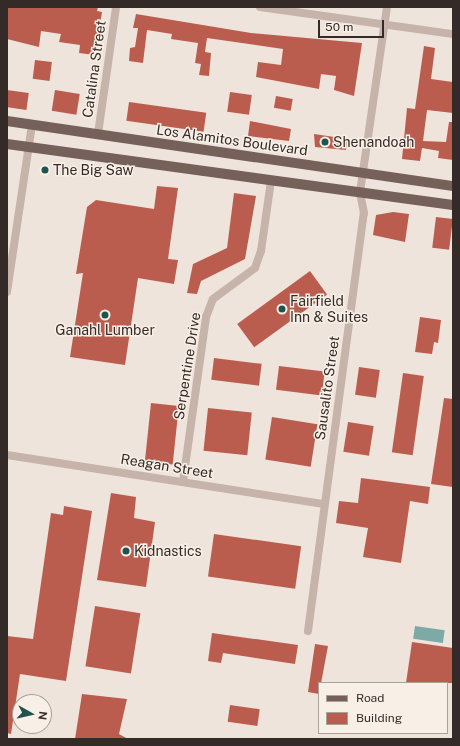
<!DOCTYPE html>
<html>
<head>
<meta charset="utf-8">
<style>
  body { margin:0 }
  #map { position:relative; width:460px; height:746px; overflow:hidden; background:#efe4dc; font-family:"Public Sans",sans-serif }
  div>[style] { position:absolute }
  [style*='--x'] { left:calc(var(--x)*1px); top:calc(var(--y)*1px); width:calc(var(--w)*1px); rotate:calc(var(--a)*1deg) }
  .water>* { inset:0; background:#7daaa7; transform-origin:0 0 }
  .building>* { inset:0; background:#bb5d4e; transform-origin:0 0 }
  .street>* { height:8px; margin:-4px; padding:0 4px; transform-origin:4px; border-radius:4px; background:#c6b3a9 }
  .primary>* { height:10px; margin:-5px; padding:0 5px; transform-origin:5px; border-radius:5px; background:#75605a }
  .dots>* { width:11px; height:11px; translate:-50% -50%; box-sizing:border-box; border:2px solid #f8efe7; border-radius:50% }
  span { translate:-50% -50%; white-space:nowrap; text-align:center; line-height:1.15; -webkit-text-stroke:3px #f8efe7; paint-order:stroke }
  .street-label { font-size:14px; color:#342b28 }
  .poi-label { font-size:14px; color:#342b28 }
  .left { translate:0 -50%; text-align:left }
  .frame { position:absolute; inset:0; border:8px solid #342b28; pointer-events:none }
  .legend { position:absolute; left:318px; top:682px; width:130px; height:52px; box-sizing:border-box; background:#f8efe7; border:1px solid #aaa19b; margin:0; padding:5px 7px; list-style:none; font-size:12px; color:#342b28 }
  .legend li { display:flex; align-items:center; gap:8px; height:20px }
  .legend b { width:20px; border:1px solid #aaa19b }
  .north { position:absolute; left:12px; top:694px; width:40px; height:40px; box-sizing:border-box; background:#f8efe7; border:1px solid #aaa19b; border-radius:50%; rotate:98deg; font-size:11px; font-weight:700; line-height:16px; text-align:center; color:#342b28 }
  .north::after { content:''; display:block; margin:auto; width:14px; height:18px; background:#215250; clip-path:polygon(50% 0,100% 100%,50% 72%,0 100%) }
  .scale { position:absolute; left:318px; top:20px; width:66px; height:18px; box-sizing:border-box; border:2px solid #342b28; border-top:0; padding-left:5px; font-size:12px; line-height:14px; white-space:nowrap; color:#342b28; -webkit-text-stroke:3px #f8efe7; paint-order:stroke }
</style>
</head>
<body>
<div id="map">
  <div class="water">
    <div style="left:415px;top:626px;width:30px;height:13px;rotate:8deg"></div>
  </div>
  <div class="building">
    <div style="clip-path:polygon(7px 7px,98px 7px,97px 11px,102px 12px,95px 55px,79px 53px,80px 45px,59px 42px,61px 34px,41px 31px,39px 47px,7px 39px)"></div>
    <div style="clip-path:polygon(136px 14px,251px 33px,362px 43px,354px 96px,334px 90px,336px 76px,321px 74px,319px 89px,256px 77px,258px 62px,281px 65px,283px 49px,207px 38px,205px 52px,211px 53px,209px 76px,199px 75px,201px 64px,195px 63px,198px 43px,171px 39px,172px 34px,147px 30px,143px 63px,129px 61px,130px 48px,135px 47px,138px 28px,133px 28px)"></div>
    <div style="clip-path:polygon(424px 46px,435px 48px,431px 79px,453px 82px,453px 113px,427px 110px,423px 141px,446px 142px,449px 122px,453px 122px,453px 160px,438px 158px,439px 151px,422px 148px,420px 161px,402px 159px,407px 108px,415px 109px)"></div>
    <div style="left:35px;top:60px;width:17px;height:19px;rotate:7deg"></div>
    <div style="left:7px;top:90px;width:22px;height:17px;rotate:8deg"></div>
    <div style="left:55px;top:90px;width:25px;height:21px;rotate:9deg"></div>
    <div style="left:230px;top:92px;width:22px;height:20px;rotate:8deg"></div>
    <div style="left:276px;top:96px;width:17px;height:12px;rotate:10deg"></div>
    <div style="left:129px;top:102px;width:78px;height:19px;rotate:8deg"></div>
    <div style="clip-path:polygon(250px 121px,291px 129px,289px 141px,248px 136px)"></div>
    <div style="clip-path:polygon(314px 134px,348px 139px,346px 150px,315px 147px)"></div>
    <div style="clip-path:polygon(157px 186px,178px 188px,168px 259px,178px 260px,174px 284px,138px 278px,125px 365px,70px 357px,83px 273px,76px 274px,87px 207px,96px 200px,154px 209px)"></div>
    <div style="clip-path:polygon(234px 193px,256px 196px,245px 259px,201px 281px,197px 294px,187px 293px,193px 264px,227px 248px)"></div>
    <div style="clip-path:polygon(393px 212px,409px 214px,405px 242px,373px 235px,376px 215px)"></div>
    <div style="left:436px;top:217px;width:17px;height:31px;rotate:7deg"></div>
    <div style="left:310px;top:271px;width:29px;height:90px;rotate:54deg"></div>
    <div style="clip-path:polygon(420px 317px,441px 320px,438px 343px,434px 342px,432px 354px,415px 352px)"></div>
    <div style="left:214px;top:358px;width:48px;height:22px;rotate:7deg"></div>
    <div style="left:279px;top:366px;width:46px;height:24px;rotate:7deg"></div>
    <div style="left:359px;top:367px;width:21px;height:28px;rotate:8deg"></div>
    <div style="left:403px;top:373px;width:21px;height:80px;rotate:8deg"></div>
    <div style="clip-path:polygon(444px 398px,453px 399px,453px 487px,431px 484px)"></div>
    <div style="left:151px;top:403px;width:28px;height:59px;rotate:6deg"></div>
    <div style="left:208px;top:408px;width:44px;height:43px;rotate:6deg"></div>
    <div style="left:272px;top:417px;width:46px;height:43px;rotate:9deg"></div>
    <div style="left:348px;top:422px;width:26px;height:30px;rotate:9deg"></div>
    <div style="clip-path:polygon(361px 478px,430px 487px,428px 504px,410px 501px,401px 563px,363px 557px,368px 528px,336px 523px,339px 501px,358px 503px)"></div>
    <div style="clip-path:polygon(111px 493px,136px 497px,134px 518px,155px 522px,146px 587px,97px 580px)"></div>
    <div style="clip-path:polygon(64px 506px,92px 511px,66px 681px,20px 674px,11px 734px,7px 733px,7px 636px,33px 639px,51px 513px,63px 515px)"></div>
    <div style="left:214px;top:534px;width:88px;height:43px;rotate:8deg"></div>
    <div style="left:95px;top:606px;width:46px;height:61px;rotate:9deg"></div>
    <div style="clip-path:polygon(212px 633px,298px 645px,295px 664px,223px 653px,221px 663px,208px 661px)"></div>
    <div style="clip-path:polygon(412px 642px,453px 648px,453px 683px,406px 683px)"></div>
    <div style="clip-path:polygon(315px 644px,328px 646px,319px 694px,308px 692px)"></div>
    <div style="clip-path:polygon(82px 694px,127px 699px,119px 734px,128px 739px,75px 739px)"></div>
    <div style="left:230px;top:705px;width:30px;height:17px;rotate:8deg"></div>
  </div>
  <div class="street">
    <div style="--x:260;--y:7;--w:195;--a:8"></div>
    <div style="--x:98;--y:134;--w:128;--a:-81.9"></div>
    <div style="--x:7;--y:292;--w:169;--a:-81.5"></div>
    <div style="--x:7;--y:455;--w:321;--a:8.8"></div>
    <div style="--x:183;--y:481;--w:166;--a:-82"></div>
    <div style="--x:206;--y:317;--w:19;--a:-69"></div>
    <div style="--x:213;--y:299;--w:52;--a:-36.4"></div>
    <div style="--x:255;--y:268;--w:18;--a:-71"></div>
    <div style="--x:261;--y:251;--w:71;--a:-81.9"></div>
    <div style="--x:308;--y:631;--w:422;--a:-82.4"></div>
    <div style="--x:364;--y:213;--w:21;--a:-101"></div>
    <div style="--x:360;--y:192;--w:187;--a:-81.7"></div>
  </div>
  <div class="primary">
    <div style="--x:7;--y:121;--w:451;--a:8.3"></div>
    <div style="--x:7;--y:144;--w:450;--a:7.8"></div>
  </div>
  <div class="dots">
    <div style="left:325px;top:142px;background:#215250"></div>
    <div style="left:45px;top:170px;background:#215250"></div>
    <div style="left:282px;top:309px;background:#215250"></div>
    <div style="left:105px;top:315px;background:#215250"></div>
    <div style="left:126px;top:551px;background:#215250"></div>
  </div>
  <div class="street-label">
    <span style="left:94px;top:69px;rotate:-82deg">Catalina Street</span>
    <span style="left:232px;top:140px;rotate:8deg">Los Alamitos Boulevard</span>
    <span style="left:187px;top:366px;rotate:-81deg">Serpentine Drive</span>
    <span style="left:327px;top:388px;rotate:-82deg">Sausalito Street</span>
    <span style="left:167px;top:466px;rotate:9deg">Reagan Street</span>
  </div>
  <div class="poi-label">
    <span class="left" style="left:333px;top:142px">Shenandoah</span>
    <span class="left" style="left:53px;top:170px">The Big Saw</span>
    <span class="left" style="left:290px;top:309px">Fairfield<br>Inn &amp; Suites</span>
    <span style="left:105px;top:330px">Ganahl Lumber</span>
    <span class="left" style="left:134px;top:551px">Kidnastics</span>
  </div>
  <div class="frame"></div>
  <ul class="legend">
  <li><b style="height:5px;background:#75605a"></b>Road</li>
  <li><b style="height:11px;background:#bb5d4e"></b>Building</li>
  </ul>
  <div class="north">N</div>
  <div class="scale">50 m</div>
</div>
</body>
</html>
